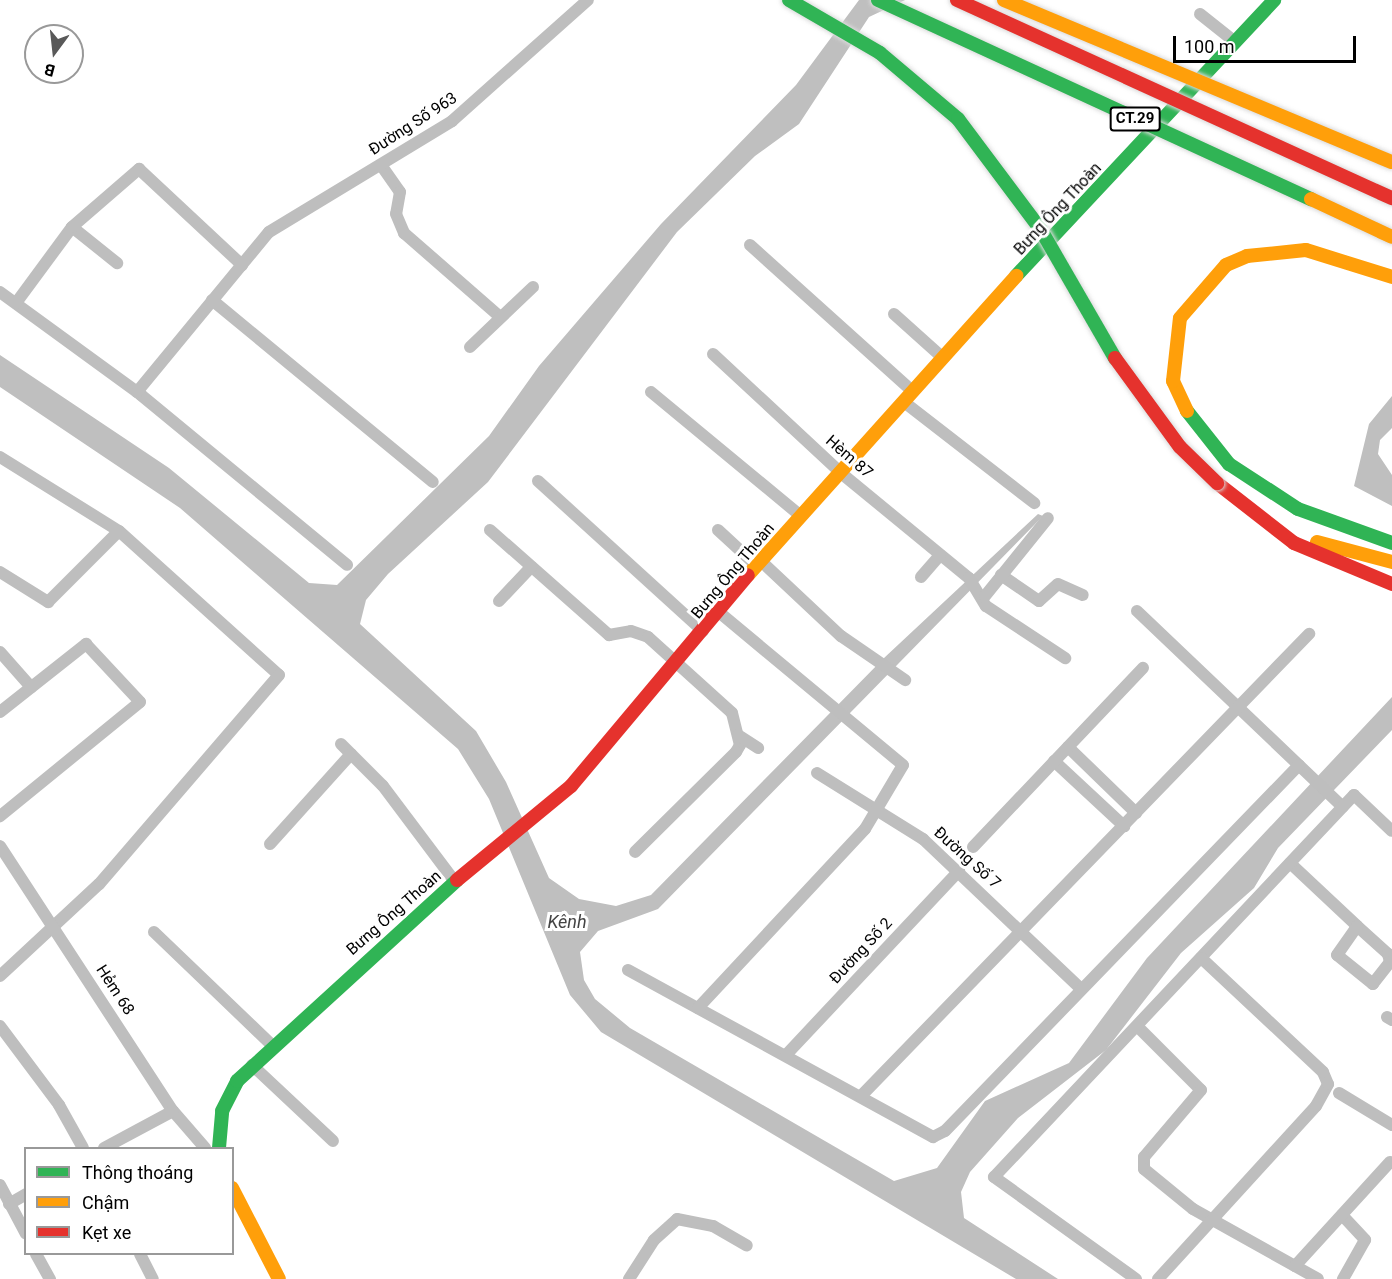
<!DOCTYPE html>
<html>
<head>
<meta charset="utf-8">
<style>
  body { margin:0 }
  #map { position:relative; width:1392px; height:1279px; overflow:hidden; background:#fff; font-family:Roboto,sans-serif }
  div>[style] { position:absolute }
  [style*='--x'] { left:calc(var(--x)*1px); top:calc(var(--y)*1px); width:calc(var(--w)*1px); rotate:calc(var(--a)*1deg) }
  .water>* { inset:0; background:#bfbfbf }
  .street>* { height:12px; margin:-6px; padding:0 6px; transform-origin:6px; border-radius:6px; background:#bebebe }
  .fast>* { height:14px; margin:-7px; padding:0 7px; transform-origin:7px; border-radius:7px; background:#30b455 }
  .slow>* { height:14px; margin:-7px; padding:0 7px; transform-origin:7px; border-radius:7px; background:#ff9f0a }
  .jam>* { height:14px; margin:-7px; padding:0 7px; transform-origin:7px; border-radius:7px; background:#e5322d }
  .bridges { filter:drop-shadow(0 0 2px #dbdbdb) drop-shadow(0 0 2px #dbdbdb) }
  .fast-bridge>* { height:14px; margin:-7px; padding:0 7px; transform-origin:7px; border-radius:7px; background:#30b455 }
  .slow-bridge>* { height:14px; margin:-7px; padding:0 7px; transform-origin:7px; border-radius:7px; background:#ff9f0a }
  .jam-bridge>* { height:14px; margin:-7px; padding:0 7px; transform-origin:7px; border-radius:7px; background:#e5322d }
  span { translate:-50% -50%; white-space:nowrap; text-align:center; line-height:1.15; -webkit-text-stroke:6px #fff; paint-order:stroke }
  .shield-label span { padding:2px 4px; background:#fff; border:2px solid; border-radius:4px; -webkit-text-stroke-width:0 }
  .shield-label { font-size:15px; color:#000; font-weight:700 }
  .street-label { font-size:16px; color:#000 }
  .water-label { font-size:18px; color:#444; font-style:italic }
  .legend { position:absolute; left:24px; top:1147px; width:210px; height:108px; box-sizing:border-box; background:#fff; border:2px solid #999; margin:0; padding:8px 10px; list-style:none; font-size:18px; color:#000 }
  .legend li { display:flex; align-items:center; gap:12px; height:30px }
  .legend b { width:30px; border:2px solid #999 }
  .north { position:absolute; left:24px; top:24px; width:60px; height:60px; box-sizing:border-box; background:#fff; border:2px solid #999; border-radius:50%; rotate:195deg; font-size:16px; font-weight:700; line-height:24px; text-align:center; color:#000 }
  .north::after { content:''; display:block; margin:auto; width:21px; height:27px; background:#595959; clip-path:polygon(50% 0,100% 100%,50% 72%,0 100%) }
  .scale { position:absolute; left:1173px; top:36px; width:183px; height:27px; box-sizing:border-box; border:3px solid #000; border-top:0; padding-left:8px; font-size:18px; line-height:21px; white-space:nowrap; color:#000; -webkit-text-stroke:4px #fff; paint-order:stroke }
</style>
</head>
<body>
<div id="map">
  <div class="water">
    <div style="clip-path:polygon(859px 0,905px 0,869px 17px,799px 124px,755px 156px,677px 232px,488px 482px,388px 574px,366px 600px,360px 624px,476px 731px,506px 782px,549px 878px,579px 899px,616px 906px,651px 895px,884px 658px,1038px 514px,1043px 516px,658px 909px,598px 931px,580px 952px,584px 980px,595px 999px,630px 1028px,894px 1181px,937px 1168px,985px 1101px,1069px 1063px,1147px 958px,1392px 697px,1392px 730px,1278px 848px,1254px 888px,1181px 953px,1106px 1050px,1018px 1118px,970px 1172px,961px 1192px,964px 1218px,1058px 1279px,1016px 1279px,601px 1032px,570px 995px,489px 799px,458px 749px,180px 508px,0 387px,0 355px,169px 468px,309px 583px,337px 585px,489px 436px,539px 366px,661px 224px,796px 85px)"></div>
    <div style="clip-path:polygon(1392px 396px,1392px 428px,1380px 440px,1378px 454px,1392px 475px,1392px 506px,1354px 486px,1369px 424px)"></div>
  </div>
  <div class="street">
    <div style="--x:1200;--y:14;--w:43;--a:38.5"></div>
    <div style="--x:381;--y:165;--w:33;--a:55"></div>
    <div style="--x:400;--y:192;--w:22;--a:100"></div>
    <div style="--x:396;--y:214;--w:21;--a:67"></div>
    <div style="--x:404;--y:233;--w:125;--a:41.1"></div>
    <div style="--x:72;--y:227;--w:58;--a:38.7"></div>
    <div style="--x:750;--y:245;--w:219;--a:42"></div>
    <div style="--x:0;--y:292;--w:175;--a:36.1"></div>
    <div style="--x:141;--y:395;--w:267;--a:39.5"></div>
    <div style="--x:212;--y:300;--w:286;--a:39.5"></div>
    <div style="--x:16;--y:303;--w:94;--a:-53.6"></div>
    <div style="--x:72;--y:227;--w:89;--a:-40.9"></div>
    <div style="--x:139;--y:169;--w:141;--a:43"></div>
    <div style="--x:894;--y:314;--w:64;--a:41.9"></div>
    <div style="--x:470;--y:347;--w:87;--a:-43.6"></div>
    <div style="--x:713;--y:354;--w:175;--a:42.9"></div>
    <div style="--x:841;--y:473;--w:166;--a:39.4"></div>
    <div style="--x:969;--y:578;--w:33;--a:59"></div>
    <div style="--x:986;--y:606;--w:95;--a:33.4"></div>
    <div style="--x:137;--y:392;--w:207;--a:-50.5"></div>
    <div style="--x:269;--y:232;--w:214;--a:-31.2"></div>
    <div style="--x:452;--y:121;--w:182;--a:-41.7"></div>
    <div style="--x:651;--y:392;--w:195;--a:39.6"></div>
    <div style="--x:904;--y:402;--w:165;--a:37.8"></div>
    <div style="--x:0;--y:457;--w:140;--a:31.9"></div>
    <div style="--x:119;--y:531;--w:215;--a:42"></div>
    <div style="--x:279;--y:675;--w:276;--a:130.7"></div>
    <div style="--x:99;--y:884;--w:135;--a:137.1"></div>
    <div style="--x:538;--y:481;--w:223;--a:42.3"></div>
    <div style="--x:490;--y:530;--w:159;--a:41.4"></div>
    <div style="--x:609;--y:635;--w:22;--a:-10"></div>
    <div style="--x:631;--y:631;--w:18;--a:19"></div>
    <div style="--x:648;--y:637;--w:113;--a:42.1"></div>
    <div style="--x:732;--y:713;--w:33;--a:76"></div>
    <div style="--x:740;--y:745;--w:8;--a:120"></div>
    <div style="--x:736;--y:752;--w:142;--a:135.3"></div>
    <div style="--x:718;--y:530;--w:53;--a:42.7"></div>
    <div style="--x:761;--y:561;--w:110;--a:43.2"></div>
    <div style="--x:841;--y:636;--w:78;--a:34.5"></div>
    <div style="--x:0;--y:572;--w:57;--a:32"></div>
    <div style="--x:48;--y:602;--w:100;--a:-45"></div>
    <div style="--x:1001;--y:575;--w:46;--a:34.4"></div>
    <div style="--x:1039;--y:601;--w:25;--a:-42"></div>
    <div style="--x:1058;--y:584;--w:27;--a:24"></div>
    <div style="--x:921;--y:577;--w:29;--a:-49"></div>
    <div style="--x:985;--y:596;--w:100;--a:-51.1"></div>
    <div style="--x:499;--y:601;--w:47;--a:-46.7"></div>
    <div style="--x:1137;--y:611;--w:284;--a:43.6"></div>
    <div style="--x:0;--y:652;--w:47;--a:48.5"></div>
    <div style="--x:0;--y:712;--w:110;--a:-38.3"></div>
    <div style="--x:86;--y:644;--w:79;--a:47"></div>
    <div style="--x:140;--y:702;--w:181;--a:140.8"></div>
    <div style="--x:738;--y:735;--w:24;--a:33"></div>
    <div style="--x:341;--y:744;--w:59;--a:45"></div>
    <div style="--x:383;--y:786;--w:120;--a:53.1"></div>
    <div style="--x:1068;--y:747;--w:95;--a:44.1"></div>
    <div style="--x:1054;--y:761;--w:96;--a:42.9"></div>
    <div style="--x:817;--y:773;--w:125;--a:31.9"></div>
    <div style="--x:923;--y:839;--w:216;--a:43.5"></div>
    <div style="--x:270;--y:844;--w:121;--a:-48"></div>
    <div style="--x:0;--y:846;--w:316;--a:56.9"></div>
    <div style="--x:173;--y:1111;--w:49;--a:49.1"></div>
    <div style="--x:973;--y:847;--w:247;--a:-46.5"></div>
    <div style="--x:1290;--y:863;--w:92;--a:43.2"></div>
    <div style="--x:1357;--y:926;--w:42;--a:42.1"></div>
    <div style="--x:1388;--y:954;--w:8;--a:76"></div>
    <div style="--x:1390;--y:962;--w:28;--a:128"></div>
    <div style="--x:1373;--y:984;--w:46;--a:-141.1"></div>
    <div style="--x:1337;--y:955;--w:35;--a:-55"></div>
    <div style="--x:154;--y:932;--w:163;--a:43.8"></div>
    <div style="--x:628;--y:970;--w:348;--a:28.7"></div>
    <div style="--x:933;--y:1137;--w:13;--a:-27"></div>
    <div style="--x:945;--y:1131;--w:509;--a:-45.95"></div>
    <div style="--x:698;--y:1008;--w:245;--a:-47"></div>
    <div style="--x:865;--y:829;--w:74;--a:-59.3"></div>
    <div style="--x:903;--y:765;--w:238;--a:-140.3"></div>
    <div style="--x:1387;--y:1017;--w:6;--a:31"></div>
    <div style="--x:0;--y:1026;--w:99;--a:53.2"></div>
    <div style="--x:59;--y:1105;--w:49;--a:60.8"></div>
    <div style="--x:1138;--y:1027;--w:89;--a:45"></div>
    <div style="--x:1201;--y:1090;--w:88;--a:130.4"></div>
    <div style="--x:1144;--y:1157;--w:12;--a:90"></div>
    <div style="--x:1144;--y:1169;--w:63;--a:39.2"></div>
    <div style="--x:1193;--y:1209;--w:143;--a:29.2"></div>
    <div style="--x:786;--y:1055;--w:253;--a:-46.8"></div>
    <div style="--x:252;--y:1065;--w:111;--a:43.2"></div>
    <div style="--x:1339;--y:1093;--w:62;--a:31.1"></div>
    <div style="--x:861;--y:1096;--w:644;--a:-45.88"></div>
    <div style="--x:104;--y:1148;--w:78;--a:-28.2"></div>
    <div style="--x:0;--y:1185;--w:55;--a:62"></div>
    <div style="--x:9;--y:1204;--w:20;--a:-30"></div>
    <div style="--x:1342;--y:1215;--w:34;--a:47"></div>
    <div style="--x:1365;--y:1240;--w:45;--a:119.4"></div>
    <div style="--x:36;--y:1254;--w:29;--a:61"></div>
    <div style="--x:140;--y:1254;--w:28;--a:63"></div>
    <div style="--x:1295;--y:1266;--w:141;--a:-47.6"></div>
    <div style="--x:629;--y:1279;--w:46;--a:-57.3"></div>
    <div style="--x:654;--y:1240;--w:31;--a:-42"></div>
    <div style="--x:677;--y:1219;--w:37;--a:11"></div>
    <div style="--x:713;--y:1226;--w:39;--a:30"></div>
    <div style="--x:1136;--y:1279;--w:175;--a:-144.3"></div>
    <div style="--x:994;--y:1177;--w:525;--a:-46.7"></div>
    <div style="--x:1354;--y:795;--w:52;--a:43.5"></div>
    <div style="--x:1158;--y:1279;--w:234;--a:-47.6"></div>
    <div style="--x:1316;--y:1106;--w:25;--a:-61"></div>
    <div style="--x:1328;--y:1084;--w:13;--a:-113"></div>
    <div style="--x:1323;--y:1072;--w:167;--a:-136.9"></div>
  </div>
  <div class="fast">
    <div style="--x:1016;--y:276;--w:378;--a:-46.9"></div>
    <div style="--x:1187;--y:411;--w:68;--a:51.6"></div>
    <div style="--x:1229;--y:464;--w:82;--a:33.1"></div>
    <div style="--x:1298;--y:509;--w:100;--a:19.9"></div>
    <div style="--x:219;--y:1148;--w:37;--a:-85"></div>
    <div style="--x:222;--y:1111;--w:34;--a:-63"></div>
    <div style="--x:237;--y:1081;--w:298;--a:-42.4"></div>
  </div>
  <div class="slow">
    <div style="--x:1187;--y:411;--w:33;--a:-115"></div>
    <div style="--x:1173;--y:381;--w:63;--a:-83.7"></div>
    <div style="--x:1180;--y:318;--w:70;--a:-49"></div>
    <div style="--x:1226;--y:265;--w:23;--a:-23"></div>
    <div style="--x:1247;--y:256;--w:59;--a:-5.8"></div>
    <div style="--x:1306;--y:250;--w:90;--a:17.4"></div>
    <div style="--x:1317;--y:542;--w:78;--a:14.9"></div>
    <div style="--x:748;--y:575;--w:402;--a:-48.1"></div>
    <div style="--x:232;--y:1188;--w:102;--a:62.7"></div>
  </div>
  <div class="jam">
    <div style="--x:1217;--y:483;--w:98;--a:37.9"></div>
    <div style="--x:1294;--y:543;--w:106;--a:22.7"></div>
    <div style="--x:457;--y:880;--w:148;--a:-39.5"></div>
    <div style="--x:571;--y:786;--w:275;--a:-50"></div>
  </div>
  <div class="bridges">
    <div class="fast-bridge">
      <div style="--x:789;--y:0;--w:105;--a:30.2"></div>
      <div style="--x:880;--y:53;--w:102;--a:40.2"></div>
      <div style="--x:958;--y:119;--w:139;--a:53.2"></div>
      <div style="--x:1041;--y:230;--w:148;--a:60"></div>
      <div style="--x:878;--y:0;--w:477;--a:24.7"></div>
    </div>
    <div class="slow-bridge">
      <div style="--x:1004;--y:0;--w:420;--a:22.7"></div>
      <div style="--x:1311;--y:199;--w:89;--a:25.1"></div>
    </div>
    <div class="jam-bridge">
      <div style="--x:957;--y:0;--w:478;--a:24.5"></div>
      <div style="--x:1115;--y:358;--w:110;--a:53.9"></div>
      <div style="--x:1180;--y:447;--w:52;--a:44.2"></div>
    </div>
  </div>
  <div class="shield-label">
    <span style="left:1135px;top:119px">CT.29</span>
  </div>
  <div class="street-label">
    <span style="left:413px;top:124px;rotate:-33deg">Đường Số 963</span>
    <span style="left:1058px;top:209px;rotate:-47deg">Bưng Ông Thoàn</span>
    <span style="left:849px;top:457px;rotate:41deg">Hèm 87</span>
    <span style="left:733px;top:571px;rotate:-50deg">Bưng Ông Thoàn</span>
    <span style="left:967px;top:858px;rotate:42deg">Đường Số 7</span>
    <span style="left:394px;top:913px;rotate:-41deg">Bưng Ông Thoàn</span>
    <span style="left:861px;top:951px;rotate:-47deg">Đường Số 2</span>
    <span style="left:115px;top:990px;rotate:57deg">Hẻm 68</span>
  </div>
  <div class="water-label">
    <span style="left:567px;top:922px">Kênh</span>
  </div>
  <ul class="legend">
  <li><b style="height:8px;background:#30b455"></b>Thông thoáng</li>
  <li><b style="height:8px;background:#ff9f0a"></b>Chậm</li>
  <li><b style="height:8px;background:#e5322d"></b>Kẹt xe</li>
  </ul>
  <div class="north">B</div>
  <div class="scale">100 m</div>
</div>
</body>
</html>
